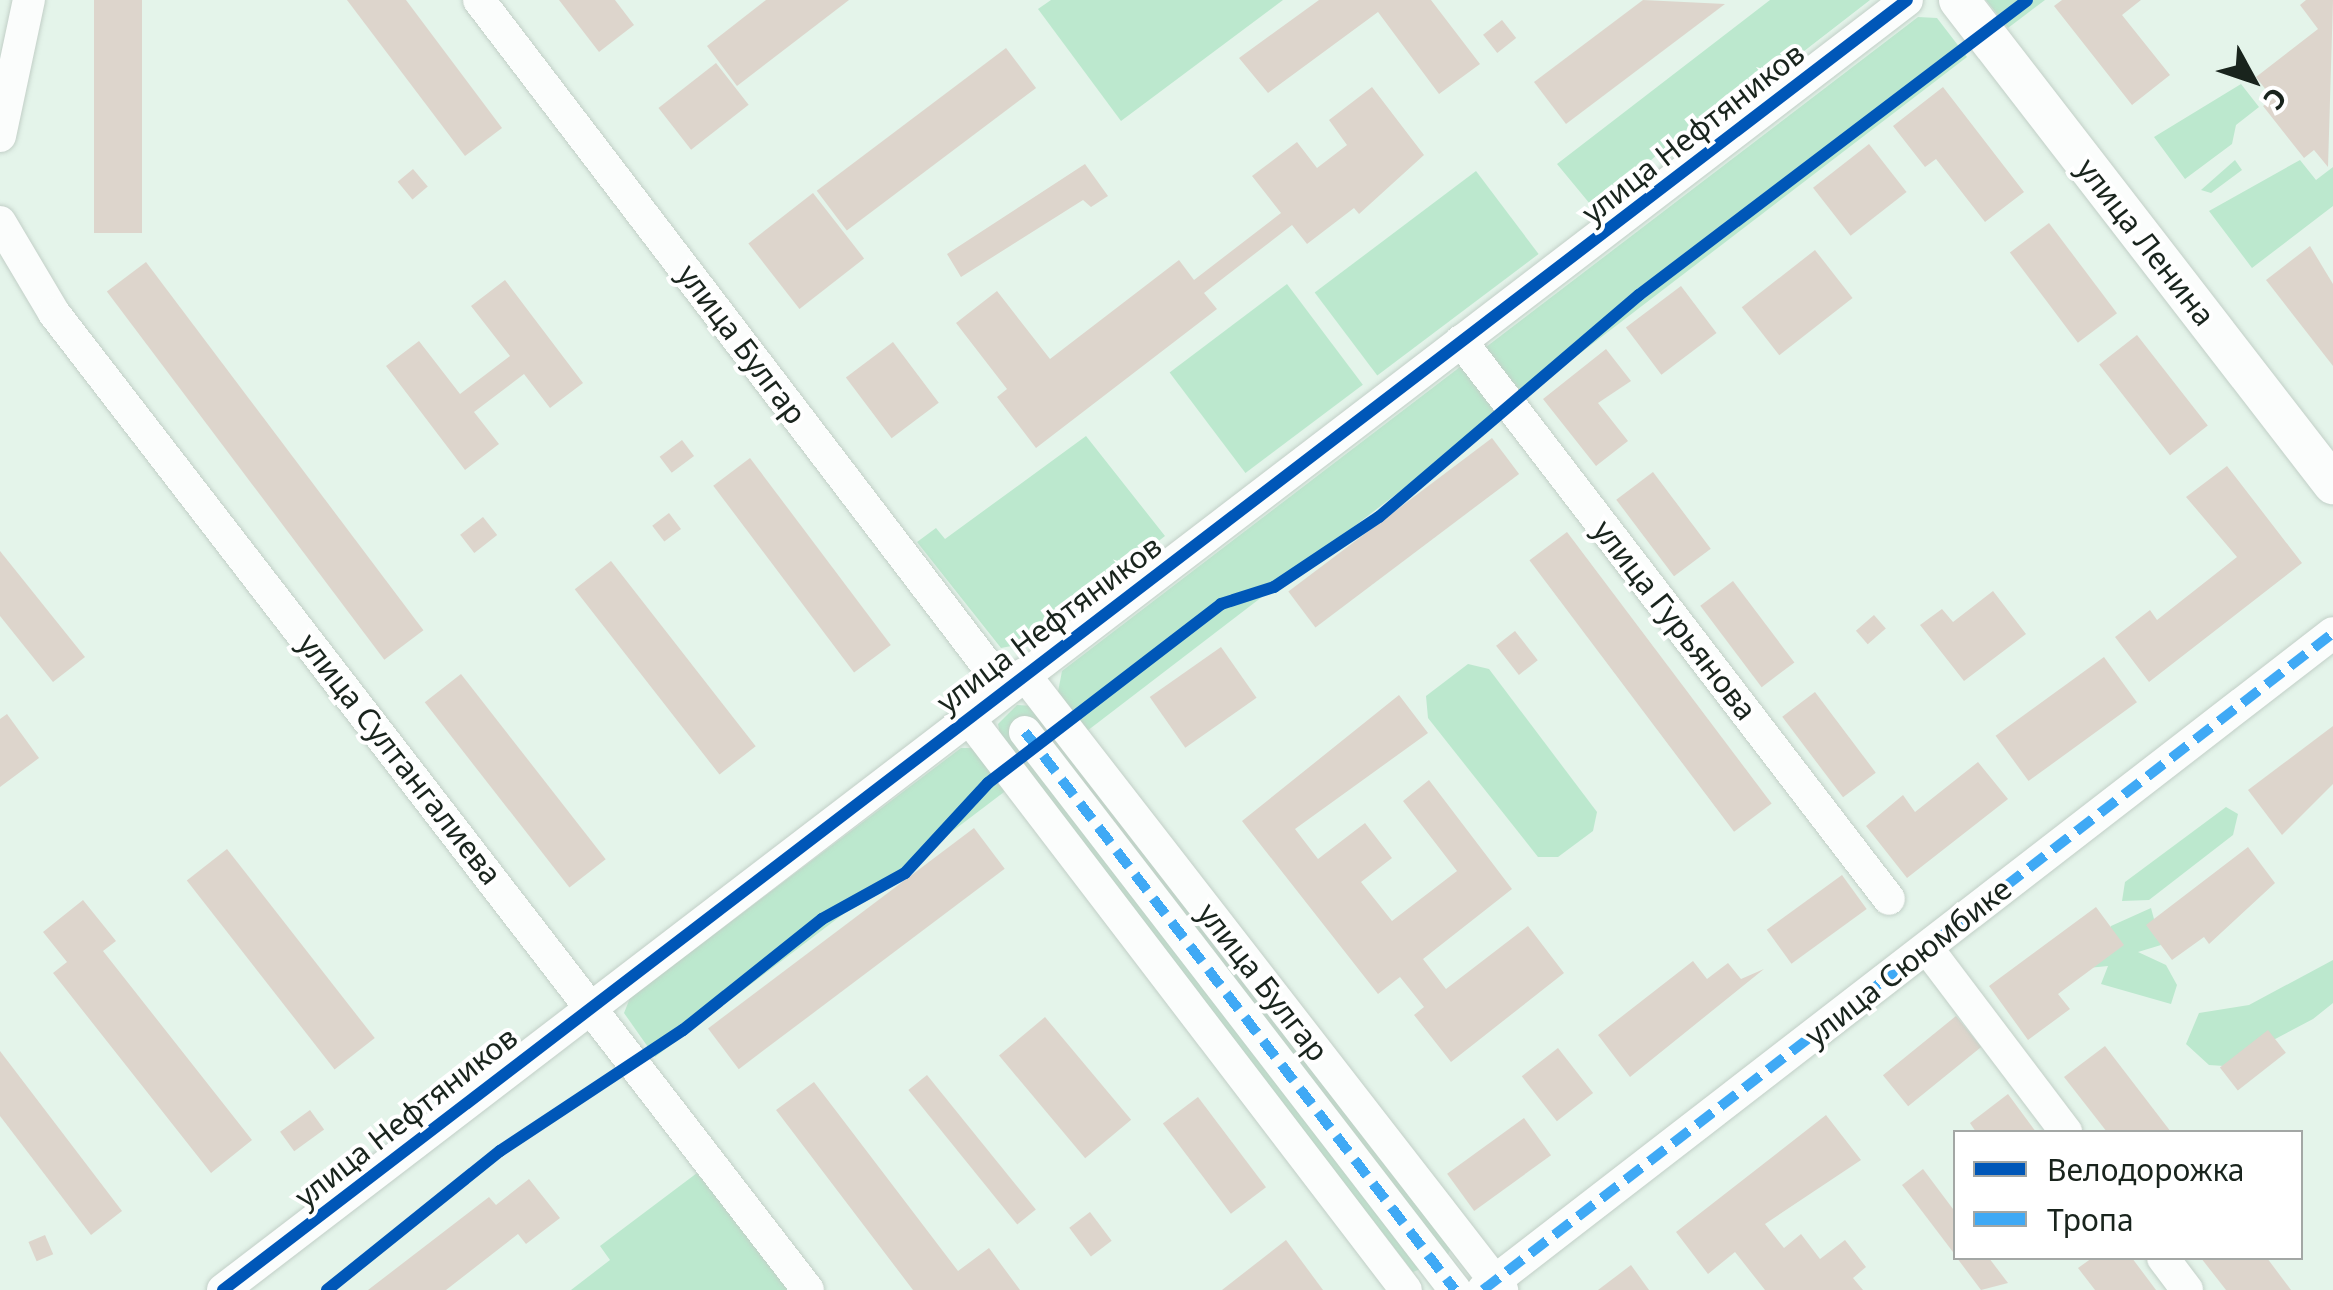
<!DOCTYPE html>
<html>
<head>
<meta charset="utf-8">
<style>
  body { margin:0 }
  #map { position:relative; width:2333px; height:1290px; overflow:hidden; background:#e4f4ea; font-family:"Noto Sans",sans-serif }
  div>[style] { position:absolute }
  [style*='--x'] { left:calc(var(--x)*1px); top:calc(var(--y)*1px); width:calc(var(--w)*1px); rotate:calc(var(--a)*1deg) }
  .green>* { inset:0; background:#bce8ce; transform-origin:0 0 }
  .building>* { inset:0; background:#ddd5cc; transform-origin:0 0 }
  .roads { filter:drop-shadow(0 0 2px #c2cfc7) drop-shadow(0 0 2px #c2cfc7) }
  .minor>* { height:32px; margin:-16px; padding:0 16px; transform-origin:16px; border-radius:16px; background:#fbfdfc }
  .major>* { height:40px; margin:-20px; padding:0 20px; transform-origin:20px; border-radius:20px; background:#fbfdfc }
  .quiet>* { height:10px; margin-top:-5px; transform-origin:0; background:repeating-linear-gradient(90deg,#3fa9f5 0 20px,transparent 0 30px) }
  .cycleway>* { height:12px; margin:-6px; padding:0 6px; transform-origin:6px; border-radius:6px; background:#0057b8 }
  span { translate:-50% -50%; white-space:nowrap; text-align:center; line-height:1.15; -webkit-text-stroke:8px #fff; paint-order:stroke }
  .street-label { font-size:30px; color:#19241d }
  .legend { position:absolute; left:1953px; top:1130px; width:350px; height:130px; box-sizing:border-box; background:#fff; border:2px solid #a3a7a5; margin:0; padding:12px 18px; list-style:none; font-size:30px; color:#19241d }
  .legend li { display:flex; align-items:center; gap:20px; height:50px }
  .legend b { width:50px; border:2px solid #a3a7a5 }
  .north { position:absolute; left:2203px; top:30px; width:100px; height:100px; -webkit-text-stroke:8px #fff; paint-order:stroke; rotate:130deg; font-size:28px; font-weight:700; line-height:40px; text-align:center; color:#19241d }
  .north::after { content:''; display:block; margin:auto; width:35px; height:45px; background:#19241d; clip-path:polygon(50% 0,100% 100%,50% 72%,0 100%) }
</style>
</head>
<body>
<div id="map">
  <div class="green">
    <div style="clip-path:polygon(1051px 0,1283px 0,1121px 121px,1038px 9px)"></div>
    <div style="clip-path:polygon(1770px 0,1870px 0,1689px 140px,1677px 137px,1595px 210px,1557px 164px)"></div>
    <div style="clip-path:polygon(1986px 0,2045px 0,2008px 28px)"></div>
    <div style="clip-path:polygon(1918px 17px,1937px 18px,1967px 57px,1087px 731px,1058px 692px,1062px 671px)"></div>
    <div style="clip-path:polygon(2241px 84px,2259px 107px,2236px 125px,2232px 144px,2185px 179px,2154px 137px)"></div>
    <div style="clip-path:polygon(2235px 160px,2242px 170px,2211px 193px,2201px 190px)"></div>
    <div style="clip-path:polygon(2300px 160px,2316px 180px,2333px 167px,2333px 206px,2252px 268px,2209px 211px)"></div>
    <div style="left:1476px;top:171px;width:104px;height:202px;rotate:53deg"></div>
    <div style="left:1287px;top:284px;width:126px;height:147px;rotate:53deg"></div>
    <div style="clip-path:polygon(1086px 436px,1165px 536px,1028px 643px,1001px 648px,917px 542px,936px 528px,945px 539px)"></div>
    <div style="clip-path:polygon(1468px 664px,1489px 669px,1597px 812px,1593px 831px,1558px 857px,1538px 857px,1428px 718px,1426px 696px)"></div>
    <div style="clip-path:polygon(1017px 705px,1034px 706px,1451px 1249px,1445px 1259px,1413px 1272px,1001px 740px,998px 724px)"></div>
    <div style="clip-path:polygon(961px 748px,975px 748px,1008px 789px,655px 1057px,624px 1013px,630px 998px)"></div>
    <div style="clip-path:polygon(2226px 807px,2238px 814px,2233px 835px,2149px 900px,2122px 901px,2125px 882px)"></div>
    <div style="clip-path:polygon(2151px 908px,2161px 945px,2138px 952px,2166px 965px,2177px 985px,2171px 1004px,2101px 984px,2108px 966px,2088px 968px,2111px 926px)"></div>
    <div style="clip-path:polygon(2333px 960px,2333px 1003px,2313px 1019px,2224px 1066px,2209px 1065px,2186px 1044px,2199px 1013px,2249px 1005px)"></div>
    <div style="clip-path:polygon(697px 1173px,792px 1290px,571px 1290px,610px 1260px,600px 1246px)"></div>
  </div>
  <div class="building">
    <div style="left:94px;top:0;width:48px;height:233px"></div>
    <div style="clip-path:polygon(347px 0,406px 0,502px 128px,465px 156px)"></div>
    <div style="clip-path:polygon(559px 0,615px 0,634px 25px,599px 52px)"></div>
    <div style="clip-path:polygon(766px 0,849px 0,737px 86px,707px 46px)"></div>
    <div style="clip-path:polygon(1319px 0,1431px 0,1480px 64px,1439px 94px,1378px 12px,1268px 93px,1239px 58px)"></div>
    <div style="clip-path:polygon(1643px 0,1725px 4px,1566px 124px,1534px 82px)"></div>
    <div style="clip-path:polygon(2062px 0,2141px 0,2122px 15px,2170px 75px,2132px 105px,2054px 6px)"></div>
    <div style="clip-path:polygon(2306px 0,2333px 0,2328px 167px,2314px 150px,2304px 158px,2263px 106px,2273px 99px,2256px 77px,2318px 29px,2300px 5px)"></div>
    <div style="left:1502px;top:20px;width:23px;height:24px;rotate:52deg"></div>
    <div style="left:1006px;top:48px;width:50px;height:237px;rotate:53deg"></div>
    <div style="left:716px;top:63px;width:53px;height:73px;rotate:52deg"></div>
    <div style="clip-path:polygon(1372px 87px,1424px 155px,1359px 214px,1354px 208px,1307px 244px,1292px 225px,1204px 293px,1217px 309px,1036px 448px,997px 397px,1007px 389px,956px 323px,997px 291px,1050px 359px,1179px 260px,1194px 280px,1281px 213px,1252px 176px,1297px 142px,1317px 168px,1347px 145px,1329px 120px)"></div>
    <div style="clip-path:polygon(1943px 87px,2024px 192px,1985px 222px,1936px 159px,1925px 167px,1893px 126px)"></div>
    <div style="left:1869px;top:144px;width:61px;height:71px;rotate:52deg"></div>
    <div style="clip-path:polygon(1085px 164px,1108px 196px,1091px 207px,1083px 200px,961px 277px,947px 254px)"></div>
    <div style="left:413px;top:169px;width:23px;height:20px;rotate:50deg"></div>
    <div style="left:813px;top:193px;width:83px;height:82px;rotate:52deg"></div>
    <div style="left:2049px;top:223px;width:113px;height:49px;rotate:53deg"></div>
    <div style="clip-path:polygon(2310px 246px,2333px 284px,2333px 366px,2266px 280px)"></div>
    <div style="left:1815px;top:250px;width:61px;height:93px;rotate:52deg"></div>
    <div style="left:146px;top:262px;width:461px;height:49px;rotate:53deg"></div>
    <div style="clip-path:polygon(505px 280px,583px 383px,550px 408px,524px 374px,474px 412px,499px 444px,465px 470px,386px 366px,419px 341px,460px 394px,510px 356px,471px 306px)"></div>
    <div style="left:1681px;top:286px;width:59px;height:69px;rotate:53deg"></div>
    <div style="left:2137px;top:335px;width:115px;height:48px;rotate:52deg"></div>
    <div style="left:893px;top:342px;width:76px;height:59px;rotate:53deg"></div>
    <div style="clip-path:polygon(1606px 349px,1631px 381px,1598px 403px,1628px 441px,1596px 466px,1543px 399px)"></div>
    <div style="left:1492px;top:438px;width:45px;height:255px;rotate:53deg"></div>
    <div style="left:682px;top:440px;width:20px;height:28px;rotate:53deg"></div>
    <div style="left:750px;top:458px;width:234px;height:46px;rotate:53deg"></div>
    <div style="clip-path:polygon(2227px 466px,2302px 563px,2149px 682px,2115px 637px,2150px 610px,2157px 620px,2237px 557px,2186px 497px)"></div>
    <div style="left:1653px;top:472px;width:96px;height:46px;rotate:53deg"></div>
    <div style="left:669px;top:513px;width:20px;height:21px;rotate:53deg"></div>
    <div style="left:483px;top:517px;width:23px;height:29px;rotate:52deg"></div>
    <div style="left:1567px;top:532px;width:340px;height:47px;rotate:53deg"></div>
    <div style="clip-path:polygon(0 551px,85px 657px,53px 682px,0 616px)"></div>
    <div style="left:611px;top:561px;width:235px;height:46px;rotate:52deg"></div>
    <div style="left:1733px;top:581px;width:102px;height:41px;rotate:53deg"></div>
    <div style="clip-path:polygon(1993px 591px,2026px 634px,1964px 681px,1920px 625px,1942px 609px,1953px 622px)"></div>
    <div style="left:1874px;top:615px;width:18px;height:24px;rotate:49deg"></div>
    <div style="left:1515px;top:631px;width:37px;height:24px;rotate:52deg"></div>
    <div style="left:1221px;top:647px;width:62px;height:87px;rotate:55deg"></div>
    <div style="left:2104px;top:657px;width:56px;height:134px;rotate:54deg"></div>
    <div style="left:461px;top:674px;width:235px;height:46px;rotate:52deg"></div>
    <div style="left:1815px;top:692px;width:101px;height:41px;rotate:53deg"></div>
    <div style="clip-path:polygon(1399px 695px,1428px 733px,1295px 829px,1318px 859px,1365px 823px,1392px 858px,1361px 882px,1392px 921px,1457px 871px,1403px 801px,1429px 780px,1512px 889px,1423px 959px,1446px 989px,1528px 926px,1564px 973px,1451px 1062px,1414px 1015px,1424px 1007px,1400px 977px,1378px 994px,1242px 821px)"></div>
    <div style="clip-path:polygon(7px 714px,39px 758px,0 787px,0 719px)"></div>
    <div style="clip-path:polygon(2333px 726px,2333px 784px,2282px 835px,2248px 790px)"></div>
    <div style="clip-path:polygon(1978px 762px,2008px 799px,1907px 878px,1866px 826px,1903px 795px,1915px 812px)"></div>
    <div style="left:974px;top:828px;width:51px;height:333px;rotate:53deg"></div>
    <div style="clip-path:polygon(2248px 847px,2275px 883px,2209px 944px,2204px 937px,2172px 960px,2146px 925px)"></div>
    <div style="left:227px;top:849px;width:240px;height:51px;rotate:52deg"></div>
    <div style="left:1842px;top:875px;width:42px;height:93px;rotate:54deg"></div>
    <div style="clip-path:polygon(83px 900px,116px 941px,103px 951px,252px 1140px,211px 1173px,53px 973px,67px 962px,43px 932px)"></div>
    <div style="clip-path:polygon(2096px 907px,2124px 945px,2058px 994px,2070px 1009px,2028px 1040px,1989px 986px)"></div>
    <div style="clip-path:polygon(1693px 961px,1707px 979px,1728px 963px,1741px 979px,1764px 969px,1630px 1077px,1598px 1035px)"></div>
    <div style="left:1956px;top:1016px;width:40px;height:94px;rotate:51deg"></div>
    <div style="left:1045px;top:1017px;width:134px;height:60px;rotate:50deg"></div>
    <div style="left:2268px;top:1030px;width:29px;height:61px;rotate:52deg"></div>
    <div style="clip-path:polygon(2105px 1046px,2171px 1132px,2107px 1132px,2064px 1077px)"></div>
    <div style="left:1558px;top:1048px;width:57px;height:46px;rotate:52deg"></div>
    <div style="clip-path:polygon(0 1051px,122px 1211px,91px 1235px,0 1116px)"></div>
    <div style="left:927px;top:1075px;width:173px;height:24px;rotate:51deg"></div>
    <div style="clip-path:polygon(814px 1082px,958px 1271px,989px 1248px,1020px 1290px,913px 1290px,776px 1110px)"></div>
    <div style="clip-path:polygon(2008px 1094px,2036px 1132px,1976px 1132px,1970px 1123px)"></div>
    <div style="left:1198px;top:1097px;width:113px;height:44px;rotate:53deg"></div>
    <div style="left:310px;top:1110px;width:24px;height:37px;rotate:54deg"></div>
    <div style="clip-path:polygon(1826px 1115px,1861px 1160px,1765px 1224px,1784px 1248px,1801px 1234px,1820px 1259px,1845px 1240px,1866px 1267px,1853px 1278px,1863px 1290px,1765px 1290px,1735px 1252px,1708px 1274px,1676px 1232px)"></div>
    <div style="left:1524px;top:1118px;width:46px;height:95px;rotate:54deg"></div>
    <div style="clip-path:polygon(1923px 1169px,1956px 1213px,1956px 1256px,1902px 1185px)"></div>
    <div style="clip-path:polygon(529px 1179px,560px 1218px,526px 1244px,518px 1234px,446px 1290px,368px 1290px,489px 1197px,496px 1205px)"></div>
    <div style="left:1090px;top:1212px;width:36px;height:26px;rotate:53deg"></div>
    <div style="left:45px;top:1235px;width:21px;height:18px;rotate:67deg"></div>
    <div style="clip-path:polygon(1286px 1240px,1323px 1290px,1222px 1290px)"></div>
    <div style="clip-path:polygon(1957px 1258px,1989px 1258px,2008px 1283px,1981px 1290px)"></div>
    <div style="clip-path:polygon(2092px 1258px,2132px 1258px,2156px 1290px,2095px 1290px,2078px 1268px)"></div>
    <div style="clip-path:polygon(2201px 1258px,2267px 1258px,2291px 1290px,2226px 1290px)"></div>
    <div style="clip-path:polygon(1631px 1265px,1649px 1290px,1598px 1290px)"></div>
  </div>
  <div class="roads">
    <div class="minor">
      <div style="--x:479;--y:0;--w:867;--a:52.64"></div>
      <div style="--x:0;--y:136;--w:139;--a:-78"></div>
      <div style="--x:0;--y:222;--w:106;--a:59.3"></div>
      <div style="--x:54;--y:313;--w:1234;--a:52.34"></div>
      <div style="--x:1461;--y:341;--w:703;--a:52.51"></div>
      <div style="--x:1024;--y:674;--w:780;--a:52.19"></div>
      <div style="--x:968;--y:717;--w:721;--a:52.61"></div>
      <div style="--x:1025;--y:732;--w:704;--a:52.38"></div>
      <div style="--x:1927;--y:948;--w:231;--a:52.9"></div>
      <div style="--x:2163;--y:1258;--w:40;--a:53"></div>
      <div style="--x:223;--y:1290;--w:2121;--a:-37.45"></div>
      <div style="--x:1483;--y:1290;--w:1074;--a:-37.7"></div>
    </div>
    <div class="major">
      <div style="--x:1959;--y:0;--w:612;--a:52.31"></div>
    </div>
  </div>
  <div class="quiet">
    <div style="--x:1025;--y:732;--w:704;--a:52.38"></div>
    <div style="--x:1483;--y:1290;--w:1074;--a:-37.7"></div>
  </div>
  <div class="cycleway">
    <div style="--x:223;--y:1290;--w:2121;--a:-37.45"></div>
    <div style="--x:327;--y:1290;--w:222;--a:-38.8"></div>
    <div style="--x:500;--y:1151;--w:219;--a:-33.5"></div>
    <div style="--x:683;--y:1030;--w:178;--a:-38.6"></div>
    <div style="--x:822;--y:919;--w:95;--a:-29"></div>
    <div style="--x:905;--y:873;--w:122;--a:-47.3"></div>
    <div style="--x:988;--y:783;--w:294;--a:-37.5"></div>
    <div style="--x:1221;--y:604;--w:56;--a:-17.8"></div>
    <div style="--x:1274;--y:587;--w:126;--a:-33.7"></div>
    <div style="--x:1379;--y:517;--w:342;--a:-40.5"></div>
    <div style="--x:1639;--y:295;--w:487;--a:-37.2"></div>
  </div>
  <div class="street-label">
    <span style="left:1693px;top:133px;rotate:-38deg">улица Нефтяников</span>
    <span style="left:2146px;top:242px;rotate:52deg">улица Ленина</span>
    <span style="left:742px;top:344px;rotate:53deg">улица Булгар</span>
    <span style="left:1675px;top:620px;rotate:52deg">улица Гурьянова</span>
    <span style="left:1049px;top:624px;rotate:-37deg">улица Нефтяников</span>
    <span style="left:400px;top:759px;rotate:52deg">улица Султангалиева</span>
    <span style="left:1908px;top:962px;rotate:-38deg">улица Сююмбике</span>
    <span style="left:1263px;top:982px;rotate:52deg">улица Булгар</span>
    <span style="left:406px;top:1117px;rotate:-38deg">улица Нефтяников</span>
  </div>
  <ul class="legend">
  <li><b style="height:12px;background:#0057b8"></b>Велодорожка</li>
  <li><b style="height:12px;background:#3fa9f5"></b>Тропа</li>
  </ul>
  <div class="north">С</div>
</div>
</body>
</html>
